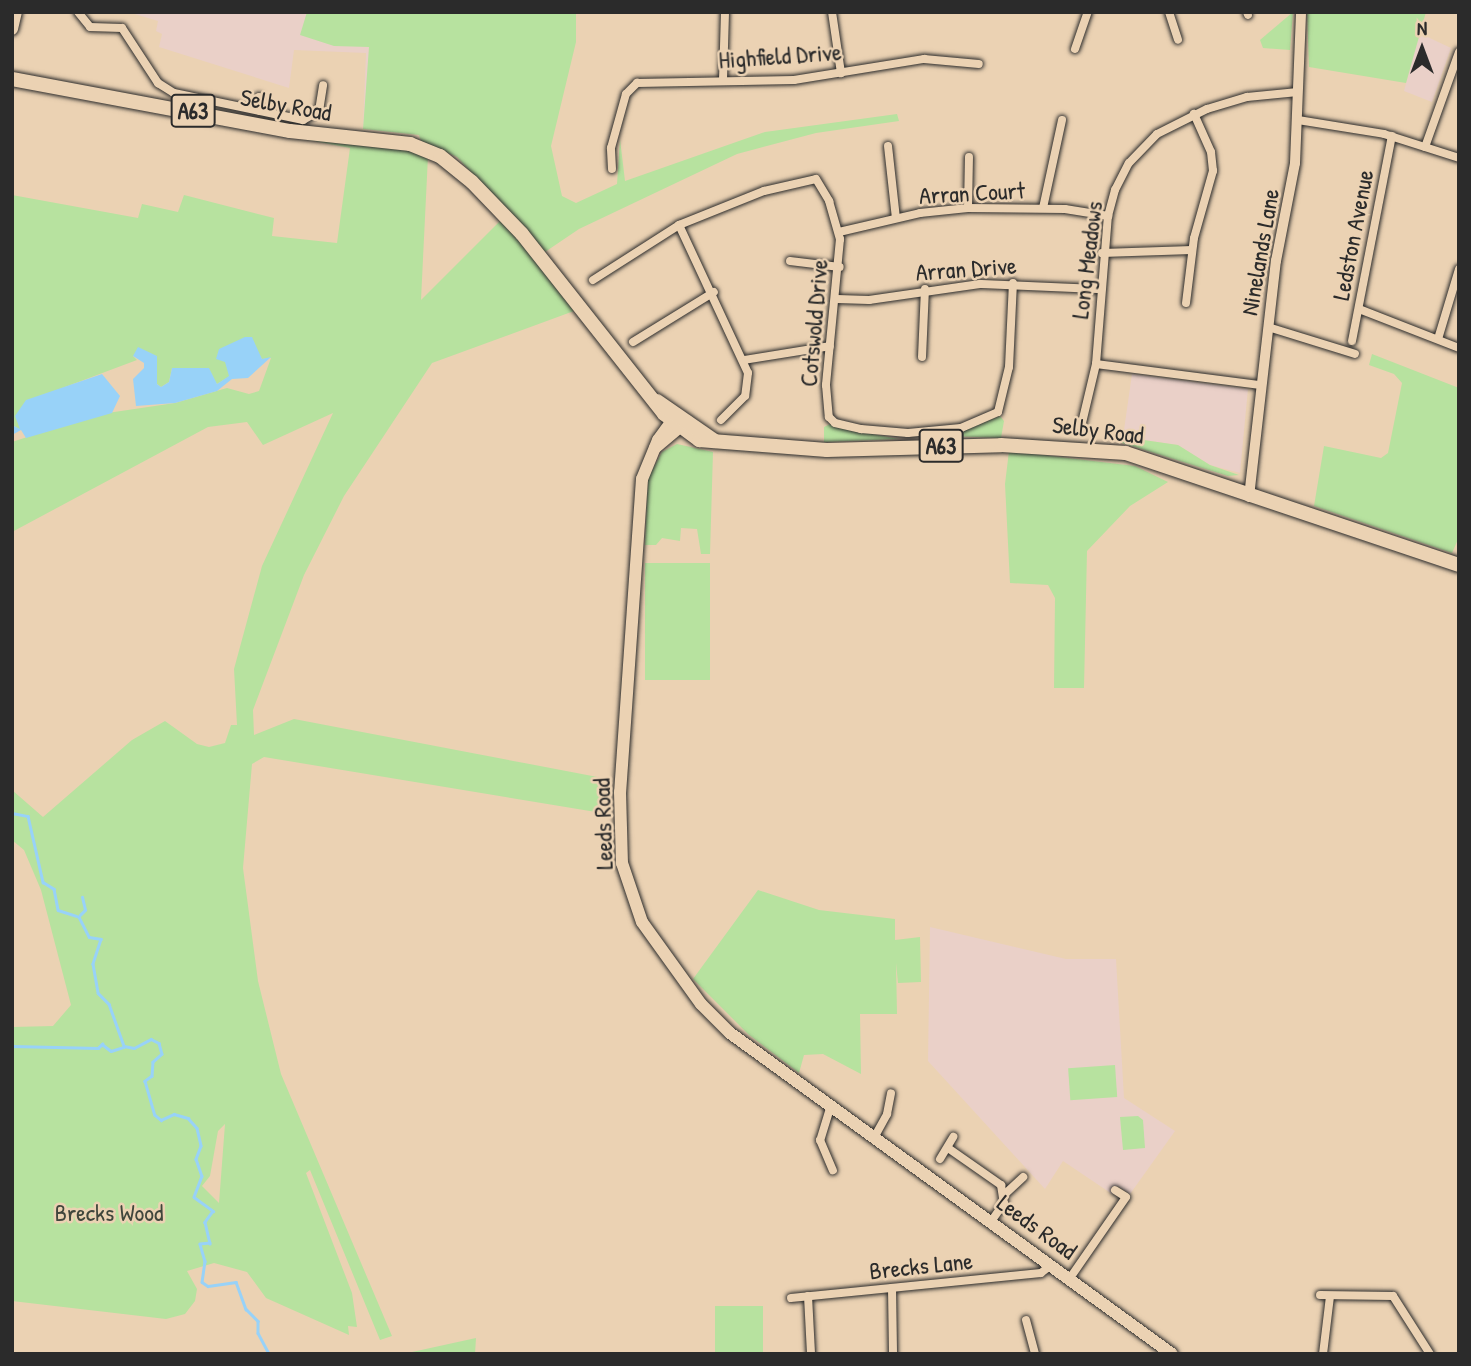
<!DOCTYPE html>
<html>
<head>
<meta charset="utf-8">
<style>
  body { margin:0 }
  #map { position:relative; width:1471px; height:1366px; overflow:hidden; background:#ebd2b3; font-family:"Patrick Hand",sans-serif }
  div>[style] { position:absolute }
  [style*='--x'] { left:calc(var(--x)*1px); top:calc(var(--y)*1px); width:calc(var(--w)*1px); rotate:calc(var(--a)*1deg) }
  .built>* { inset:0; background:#ead0c8 }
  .green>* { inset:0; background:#b7e29f; transform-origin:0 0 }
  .water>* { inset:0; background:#98d2f8 }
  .stream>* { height:2.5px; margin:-1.25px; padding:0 1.25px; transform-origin:1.25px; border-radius:1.25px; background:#98d2f8 }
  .roads { filter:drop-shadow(0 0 2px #2b2b2b) drop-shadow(0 0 2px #2b2b2b) }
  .minor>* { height:8px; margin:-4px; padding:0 4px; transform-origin:4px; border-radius:4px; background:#ebd2b3 }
  .tertiary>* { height:10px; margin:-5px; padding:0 5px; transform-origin:5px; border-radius:5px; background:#ebd2b3 }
  .secondary>* { height:12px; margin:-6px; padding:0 6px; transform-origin:6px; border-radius:6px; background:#ebd2b3 }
  .trunk>* { height:14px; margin:-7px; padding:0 7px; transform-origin:7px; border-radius:7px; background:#ebd2b3 }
  span { translate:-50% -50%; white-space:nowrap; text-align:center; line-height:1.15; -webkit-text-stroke:5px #ebd2b3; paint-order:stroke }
  .shield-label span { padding:2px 5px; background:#ebd2b3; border:2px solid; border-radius:5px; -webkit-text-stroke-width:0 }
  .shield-label { font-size:23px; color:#2b2b2b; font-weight:700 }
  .street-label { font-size:24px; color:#2b2b2b }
  .park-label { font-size:24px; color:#40463c }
  .frame { position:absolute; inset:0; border:14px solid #2b2b2b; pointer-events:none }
  .north { position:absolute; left:1387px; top:14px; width:70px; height:70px; -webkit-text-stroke:5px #ebd2b3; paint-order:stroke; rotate:0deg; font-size:19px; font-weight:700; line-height:28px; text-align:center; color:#2b2b2b }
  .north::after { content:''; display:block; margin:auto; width:24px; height:32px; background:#2b2b2b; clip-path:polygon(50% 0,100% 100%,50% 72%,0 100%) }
</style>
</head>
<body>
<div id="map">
  <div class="built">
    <div style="clip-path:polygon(128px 12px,576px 12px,576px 42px,363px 129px,366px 53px,294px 50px,289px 88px,159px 47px,162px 34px,156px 31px,158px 21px)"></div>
    <div style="clip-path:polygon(1419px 33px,1451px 48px,1432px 102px,1404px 91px)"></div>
    <div style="clip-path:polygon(1132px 374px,1248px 389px,1240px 473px,1210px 465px,1178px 445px,1123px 437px)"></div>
    <div style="clip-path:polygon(930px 927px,1066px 959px,1116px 959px,1124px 1098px,1175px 1131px,1130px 1194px,1118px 1186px,1112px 1194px,1063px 1161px,1045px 1189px,928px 1061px)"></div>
  </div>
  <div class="green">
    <div style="clip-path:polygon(307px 12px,576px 12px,576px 42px,551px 146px,562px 196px,576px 203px,617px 184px,620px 139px,625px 181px,765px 132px,897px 114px,899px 121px,816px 133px,737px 154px,579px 229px,545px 252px,457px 157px,421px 141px,419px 135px,363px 129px,369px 47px,334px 46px,300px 35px)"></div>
    <div style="clip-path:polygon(1293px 12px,1290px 50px,1263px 48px,1260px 40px)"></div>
    <div style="clip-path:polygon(1307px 12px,1426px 12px,1406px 83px,1309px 67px)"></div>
    <div style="clip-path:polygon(evenodd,299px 138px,402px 147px,428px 156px,421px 300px,502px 219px,574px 311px,432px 363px,344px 496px,304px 575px,253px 710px,254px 735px,294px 719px,608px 779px,608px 814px,264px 757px,252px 764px,243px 868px,258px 981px,281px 1074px,392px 1336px,380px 1340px,310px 1170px,306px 1173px,352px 1293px,357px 1327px,348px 1326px,349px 1335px,266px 1298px,247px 1272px,214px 1263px,187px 1271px,197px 1289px,195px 1301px,185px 1314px,166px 1319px,12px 1301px,12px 1027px,53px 1026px,71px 1005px,41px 890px,24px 850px,12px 840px,12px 790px,43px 817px,132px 740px,165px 721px,197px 744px,209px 747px,225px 743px,231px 725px,237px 725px,234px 669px,262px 566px,333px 413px,263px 445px,247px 422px,208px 427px,12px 532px,12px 442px,94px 415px,175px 403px,227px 388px,249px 394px,259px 391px,271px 358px,262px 359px,252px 345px,226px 362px,230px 376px,217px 384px,212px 378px,172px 368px,169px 382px,161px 387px,157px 384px,157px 356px,133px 356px,137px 360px,57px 390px,21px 430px,12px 425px,12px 195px,138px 218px,142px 204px,178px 212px,184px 195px,274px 218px,272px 236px,337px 243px,350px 148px,299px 138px,225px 1124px,219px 1203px,202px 1186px,210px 1176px,218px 1131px,225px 1124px)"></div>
    <div style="clip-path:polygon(1372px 354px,1459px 388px,1459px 537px,1452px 553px,1314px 506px,1324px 446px,1381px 458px,1388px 453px,1402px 383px,1394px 374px,1369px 365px)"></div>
    <div style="clip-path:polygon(1000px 416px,1004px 421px,1001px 438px,949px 436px)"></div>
    <div style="clip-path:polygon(830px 424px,846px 429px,899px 439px,824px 442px,824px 427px)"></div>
    <div style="clip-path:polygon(1123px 437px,1178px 445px,1210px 465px,1239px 475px,1228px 476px,1122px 443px)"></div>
    <div style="clip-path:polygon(677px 444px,713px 452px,710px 554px,701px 554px,697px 529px,681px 528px,680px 541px,662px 538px,656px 545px,645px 545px,648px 478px,662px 452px)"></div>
    <div style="clip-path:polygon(1009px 451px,1135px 466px,1168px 482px,1130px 506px,1087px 551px,1084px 688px,1054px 688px,1055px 598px,1048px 585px,1010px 583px,1005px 484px)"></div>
    <div style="left:645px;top:563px;width:65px;height:117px"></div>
    <div style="clip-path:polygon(758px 890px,819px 910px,895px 919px,895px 940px,920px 937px,921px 982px,898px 983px,896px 963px,897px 1014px,860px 1014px,861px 1074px,823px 1054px,804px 1055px,799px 1073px,748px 1034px,693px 979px)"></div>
    <div style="left:1115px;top:1065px;width:32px;height:47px;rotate:86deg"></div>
    <div style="clip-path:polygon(1138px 1116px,1143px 1120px,1145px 1148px,1123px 1150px,1120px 1117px)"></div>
    <div style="left:763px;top:1306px;width:48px;height:48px;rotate:90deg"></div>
    <div style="clip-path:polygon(476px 1338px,475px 1354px,403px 1354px)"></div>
  </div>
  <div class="water">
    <div style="clip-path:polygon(245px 337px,252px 337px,262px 359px,271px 357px,248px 378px,232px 379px,217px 391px,175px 403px,136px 406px,133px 379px,144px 368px,144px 363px,133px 356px,138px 347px,157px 356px,157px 384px,161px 387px,169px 382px,172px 368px,209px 368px,217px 384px,229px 376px,225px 362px,216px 359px,219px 349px)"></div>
    <div style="clip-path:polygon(102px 374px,120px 396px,112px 413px,26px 438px,21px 430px,12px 435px,12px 425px,20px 429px,15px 416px,26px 400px)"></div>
  </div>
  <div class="stream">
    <div style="--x:12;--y:813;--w:16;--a:11"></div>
    <div style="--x:28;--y:816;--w:68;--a:77.2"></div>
    <div style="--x:43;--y:882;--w:13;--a:32"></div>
    <div style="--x:54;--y:889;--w:21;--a:79"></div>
    <div style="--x:58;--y:910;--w:22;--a:18"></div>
    <div style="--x:79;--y:917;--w:22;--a:63"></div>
    <div style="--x:89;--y:937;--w:12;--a:9"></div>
    <div style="--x:101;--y:939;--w:26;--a:108"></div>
    <div style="--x:93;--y:964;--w:29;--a:80"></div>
    <div style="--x:98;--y:993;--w:16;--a:45"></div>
    <div style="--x:109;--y:1004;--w:45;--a:70.3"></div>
    <div style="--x:124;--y:1046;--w:10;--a:11"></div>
    <div style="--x:134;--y:1048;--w:19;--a:-28"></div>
    <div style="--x:151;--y:1039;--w:9;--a:27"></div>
    <div style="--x:159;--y:1043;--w:11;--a:75"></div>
    <div style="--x:162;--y:1054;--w:12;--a:138"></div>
    <div style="--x:153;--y:1062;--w:14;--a:94"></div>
    <div style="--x:152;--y:1076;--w:9;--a:144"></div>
    <div style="--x:145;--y:1081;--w:35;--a:74"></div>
    <div style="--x:155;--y:1115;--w:8;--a:40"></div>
    <div style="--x:161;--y:1120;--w:14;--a:-25"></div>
    <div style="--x:174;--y:1114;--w:15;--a:16"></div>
    <div style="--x:188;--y:1118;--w:13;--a:48"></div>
    <div style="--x:197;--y:1128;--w:18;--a:77"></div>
    <div style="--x:201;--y:1146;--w:14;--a:111"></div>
    <div style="--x:196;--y:1159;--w:18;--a:71"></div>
    <div style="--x:202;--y:1176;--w:22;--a:111"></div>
    <div style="--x:194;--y:1197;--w:24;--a:36"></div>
    <div style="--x:213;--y:1211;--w:14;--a:126"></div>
    <div style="--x:205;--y:1222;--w:22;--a:77"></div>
    <div style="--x:210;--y:1243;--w:10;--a:174"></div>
    <div style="--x:200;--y:1244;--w:18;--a:74"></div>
    <div style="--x:205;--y:1261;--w:21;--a:98"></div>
    <div style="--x:202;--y:1282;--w:7;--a:34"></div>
    <div style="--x:208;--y:1286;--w:28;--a:-8"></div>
    <div style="--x:236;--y:1282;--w:29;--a:70"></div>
    <div style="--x:246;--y:1309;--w:17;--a:45"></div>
    <div style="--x:258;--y:1321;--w:12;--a:90"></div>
    <div style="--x:258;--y:1333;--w:24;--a:62"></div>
    <div style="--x:80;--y:915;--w:7;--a:-45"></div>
    <div style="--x:85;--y:910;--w:13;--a:-103"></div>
    <div style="--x:12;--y:1046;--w:86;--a:1.3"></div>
    <div style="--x:98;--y:1048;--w:6;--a:-45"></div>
    <div style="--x:102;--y:1044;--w:11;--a:38"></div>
    <div style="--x:111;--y:1051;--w:13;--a:-18"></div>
  </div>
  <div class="roads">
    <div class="minor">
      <div style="--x:78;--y:12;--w:19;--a:51"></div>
      <div style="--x:90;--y:27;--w:32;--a:2"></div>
      <div style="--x:122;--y:28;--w:66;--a:56.8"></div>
      <div style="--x:158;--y:83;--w:19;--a:32"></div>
      <div style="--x:174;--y:93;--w:132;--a:11.8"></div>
      <div style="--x:303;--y:120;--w:18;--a:-29"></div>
      <div style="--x:319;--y:111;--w:26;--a:-81"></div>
      <div style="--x:832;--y:12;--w:62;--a:81.6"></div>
      <div style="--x:1169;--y:12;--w:29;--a:72"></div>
      <div style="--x:1247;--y:12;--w:3;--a:72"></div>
      <div style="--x:1075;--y:49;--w:39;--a:-71"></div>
      <div style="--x:723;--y:80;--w:68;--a:-88.3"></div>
      <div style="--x:259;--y:97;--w:14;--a:86"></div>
      <div style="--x:1298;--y:120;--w:87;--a:9.2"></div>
      <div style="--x:1384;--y:134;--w:79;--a:17.7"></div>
      <div style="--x:888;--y:146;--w:72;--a:83.7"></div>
      <div style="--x:1425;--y:147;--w:101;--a:-70.3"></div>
      <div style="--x:612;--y:169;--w:21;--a:-93"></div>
      <div style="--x:611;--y:148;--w:56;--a:-74.5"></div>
      <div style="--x:626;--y:94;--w:16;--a:-45"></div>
      <div style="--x:637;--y:83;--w:157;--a:-1.1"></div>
      <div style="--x:794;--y:80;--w:132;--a:-9.2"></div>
      <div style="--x:924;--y:59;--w:55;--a:5.2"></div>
      <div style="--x:968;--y:208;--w:51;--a:-88.9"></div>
      <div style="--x:1043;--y:208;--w:90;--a:-77.8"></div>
      <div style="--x:679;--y:225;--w:163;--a:65"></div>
      <div style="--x:748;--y:373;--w:23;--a:97"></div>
      <div style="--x:745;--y:396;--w:34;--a:135"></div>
      <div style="--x:839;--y:232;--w:83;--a:-13.2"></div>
      <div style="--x:920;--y:213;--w:48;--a:-5.9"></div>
      <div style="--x:968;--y:208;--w:97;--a:0.6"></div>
      <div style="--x:1065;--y:209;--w:44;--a:9.2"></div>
      <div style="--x:1102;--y:253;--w:90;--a:-1.9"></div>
      <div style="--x:790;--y:261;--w:50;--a:6.8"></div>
      <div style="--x:593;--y:280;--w:102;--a:-32.6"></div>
      <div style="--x:679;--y:225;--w:92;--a:-21.8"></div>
      <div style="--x:764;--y:191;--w:53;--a:-13"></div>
      <div style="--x:816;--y:179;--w:26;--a:59"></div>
      <div style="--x:829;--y:201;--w:40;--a:74"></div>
      <div style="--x:840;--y:239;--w:147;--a:95.5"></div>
      <div style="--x:826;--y:385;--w:32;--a:85"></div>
      <div style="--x:829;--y:417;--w:8;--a:45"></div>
      <div style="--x:835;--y:423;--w:27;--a:13"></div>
      <div style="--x:861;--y:429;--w:47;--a:4.9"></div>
      <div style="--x:908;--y:433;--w:53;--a:-5.4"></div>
      <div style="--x:961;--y:428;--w:40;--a:-23.4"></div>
      <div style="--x:998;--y:412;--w:46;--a:-76.3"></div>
      <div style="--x:1009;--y:367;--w:84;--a:-87.3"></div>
      <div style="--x:837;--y:299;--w:32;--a:2"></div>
      <div style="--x:869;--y:300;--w:112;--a:-8.2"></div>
      <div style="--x:980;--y:284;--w:119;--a:2.4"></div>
      <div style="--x:1186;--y:303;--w:65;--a:-83"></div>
      <div style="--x:1194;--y:238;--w:70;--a:-74.2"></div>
      <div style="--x:1213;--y:171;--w:19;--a:-96"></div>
      <div style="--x:1211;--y:152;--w:42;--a:-114.1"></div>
      <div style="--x:1359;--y:309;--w:107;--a:21.3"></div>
      <div style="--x:1268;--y:327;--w:91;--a:17.2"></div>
      <div style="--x:1438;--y:339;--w:73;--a:-73.3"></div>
      <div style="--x:1352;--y:341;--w:209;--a:-79"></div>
      <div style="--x:633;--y:342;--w:95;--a:-31.7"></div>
      <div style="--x:922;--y:357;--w:68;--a:-87.5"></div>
      <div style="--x:744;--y:360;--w:87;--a:-9.2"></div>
      <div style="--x:1096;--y:364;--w:166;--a:7.3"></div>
      <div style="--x:1081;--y:427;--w:65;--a:-76.6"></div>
      <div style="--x:1096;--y:364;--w:148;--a:-85.4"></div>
      <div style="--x:1108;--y:216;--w:27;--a:-75"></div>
      <div style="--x:1115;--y:190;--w:30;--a:-63"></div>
      <div style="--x:1129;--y:163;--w:40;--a:-46"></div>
      <div style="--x:1157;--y:134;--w:56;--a:-26.6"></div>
      <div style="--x:1207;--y:109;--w:42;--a:-16.7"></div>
      <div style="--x:1247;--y:97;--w:51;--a:-5.6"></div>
      <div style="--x:831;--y:1105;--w:37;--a:107"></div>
      <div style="--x:820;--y:1140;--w:33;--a:67"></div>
      <div style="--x:875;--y:1136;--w:25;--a:-61"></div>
      <div style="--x:887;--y:1114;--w:21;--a:-79"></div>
      <div style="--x:948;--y:1148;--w:65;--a:34.9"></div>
      <div style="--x:1001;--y:1185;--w:18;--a:81"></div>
      <div style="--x:1004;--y:1203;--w:21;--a:125"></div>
      <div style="--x:940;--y:1159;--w:26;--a:-59"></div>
      <div style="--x:1005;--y:1194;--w:25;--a:-43"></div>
      <div style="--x:1070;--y:1278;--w:98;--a:-55.3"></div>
      <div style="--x:1126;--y:1197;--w:13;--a:-148"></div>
      <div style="--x:892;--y:1288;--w:66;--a:89.1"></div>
      <div style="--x:1320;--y:1295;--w:73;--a:0.8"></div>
      <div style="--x:1393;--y:1296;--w:69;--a:57.5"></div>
      <div style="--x:808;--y:1296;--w:58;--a:87"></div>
      <div style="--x:791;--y:1298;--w:251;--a:-5.7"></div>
      <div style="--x:1041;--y:1273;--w:13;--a:-39"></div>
      <div style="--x:1026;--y:1320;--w:35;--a:75"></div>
      <div style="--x:1323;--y:1354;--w:58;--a:-83.1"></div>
    </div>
    <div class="tertiary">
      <div style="--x:1249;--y:497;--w:238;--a:-83.5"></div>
      <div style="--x:1276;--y:261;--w:100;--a:-79"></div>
      <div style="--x:1295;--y:163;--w:151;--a:-87.7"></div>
    </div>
    <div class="secondary">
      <div style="--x:12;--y:29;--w:17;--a:-77"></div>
      <div style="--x:677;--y:414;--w:32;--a:126"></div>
      <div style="--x:658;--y:440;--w:42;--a:112.3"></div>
      <div style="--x:642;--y:479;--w:314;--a:94"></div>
      <div style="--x:620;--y:792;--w:71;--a:88.4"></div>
      <div style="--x:622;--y:863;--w:62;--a:71.3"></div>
      <div style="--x:642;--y:922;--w:101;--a:54.3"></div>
      <div style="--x:701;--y:1004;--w:41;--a:45"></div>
      <div style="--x:730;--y:1033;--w:546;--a:35.99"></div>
      <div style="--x:655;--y:448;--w:42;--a:-40.2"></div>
    </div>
    <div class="trunk">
      <div style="--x:12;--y:79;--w:283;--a:10.6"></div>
      <div style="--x:290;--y:131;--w:121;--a:6.2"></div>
      <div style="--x:410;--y:144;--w:32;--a:22"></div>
      <div style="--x:440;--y:156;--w:41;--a:39.1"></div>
      <div style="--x:472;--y:182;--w:72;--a:46.1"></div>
      <div style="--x:522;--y:234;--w:229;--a:51.7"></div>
      <div style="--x:664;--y:414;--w:44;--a:36.6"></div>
      <div style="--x:699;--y:440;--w:128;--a:4.5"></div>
      <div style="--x:827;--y:450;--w:174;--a:-1.6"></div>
      <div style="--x:1001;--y:445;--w:125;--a:3.7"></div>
      <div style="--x:1126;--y:453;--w:351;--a:18.6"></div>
      <div style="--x:657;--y:401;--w:70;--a:34.6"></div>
    </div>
  </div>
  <div class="shield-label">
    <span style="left:193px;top:111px">A63</span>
    <span style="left:941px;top:446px">A63</span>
  </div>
  <div class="street-label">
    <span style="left:780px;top:56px;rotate:-4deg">Highfield Drive</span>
    <span style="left:286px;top:105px;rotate:10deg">Selby Road</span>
    <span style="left:972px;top:193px;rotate:-3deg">Arran Court</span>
    <span style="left:1353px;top:235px;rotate:-79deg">Ledston Avenue</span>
    <span style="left:1260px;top:252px;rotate:-80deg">Ninelands Lane</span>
    <span style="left:1087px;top:260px;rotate:-83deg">Long Meadows</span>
    <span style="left:966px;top:269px;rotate:-4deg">Arran Drive</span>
    <span style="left:814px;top:323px;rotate:-85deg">Cotswold Drive</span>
    <span style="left:1098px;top:430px;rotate:7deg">Selby Road</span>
    <span style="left:603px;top:824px;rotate:-92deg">Leeds Road</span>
    <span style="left:1037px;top:1227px;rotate:36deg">Leeds Road</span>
    <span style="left:921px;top:1266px;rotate:-6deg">Brecks Lane</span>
  </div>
  <div class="park-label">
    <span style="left:109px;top:1213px">Brecks Wood</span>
  </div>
  <div class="frame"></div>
  <div class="north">N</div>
</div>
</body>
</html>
